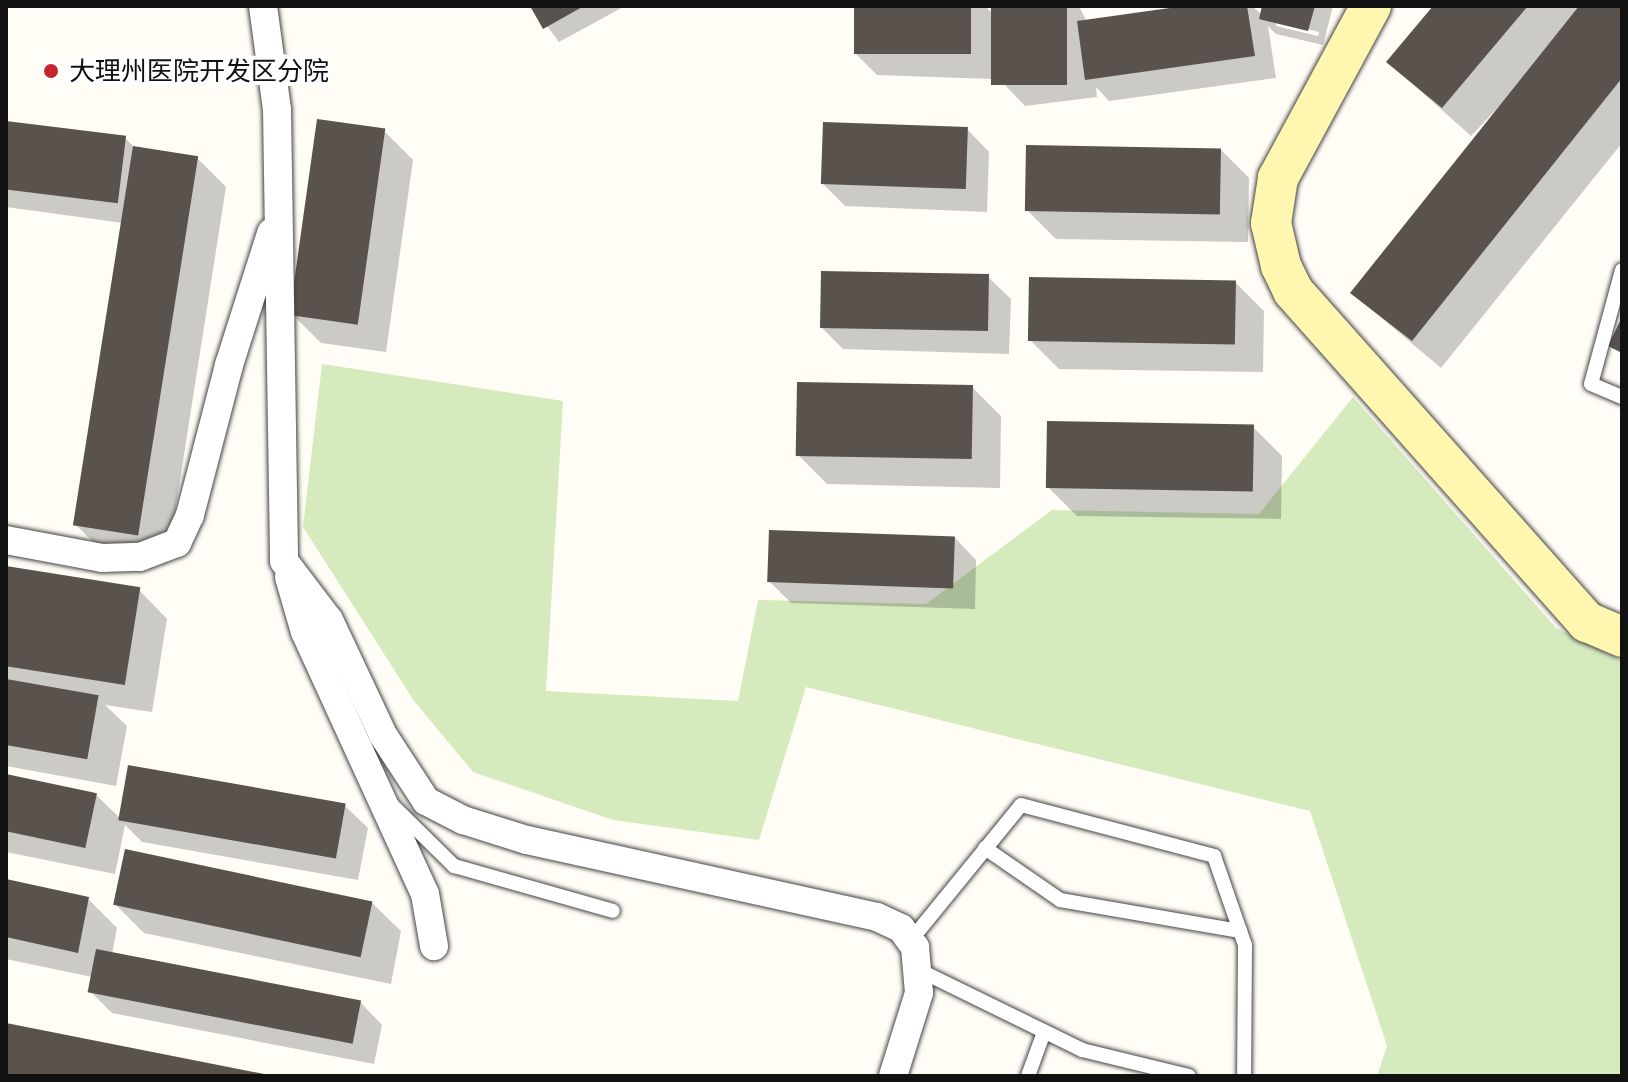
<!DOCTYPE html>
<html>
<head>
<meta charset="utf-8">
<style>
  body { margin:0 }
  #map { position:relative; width:1628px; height:1082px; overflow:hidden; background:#fffdf5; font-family:"Noto Serif","Noto Sans SC",serif }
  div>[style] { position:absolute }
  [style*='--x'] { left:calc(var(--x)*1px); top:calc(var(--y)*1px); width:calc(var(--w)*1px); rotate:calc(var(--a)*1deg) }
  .green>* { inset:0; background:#d5ebbd }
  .shadow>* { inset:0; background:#0003 }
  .building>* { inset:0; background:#5a524d; transform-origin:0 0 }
  .roads { filter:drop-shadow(0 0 2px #444) drop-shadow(0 0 2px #444) }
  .lane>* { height:14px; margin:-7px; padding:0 7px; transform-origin:7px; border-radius:7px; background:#fff }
  .street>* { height:28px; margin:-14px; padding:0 14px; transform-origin:14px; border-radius:14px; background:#fff }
  .secondary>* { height:40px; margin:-20px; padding:0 20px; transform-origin:20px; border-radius:20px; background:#fff6b0 }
  .dots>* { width:22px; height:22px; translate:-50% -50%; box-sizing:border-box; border:4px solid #fff; border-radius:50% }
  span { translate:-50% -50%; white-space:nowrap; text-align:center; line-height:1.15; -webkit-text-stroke:8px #fff; paint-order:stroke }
  .poi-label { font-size:26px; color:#111 }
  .left { translate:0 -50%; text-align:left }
  .frame { position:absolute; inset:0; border:8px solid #111; pointer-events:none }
</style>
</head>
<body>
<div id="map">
  <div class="green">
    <div style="clip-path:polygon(322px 364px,563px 401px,546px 691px,738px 701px,758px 600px,926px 604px,1052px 510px,1259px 514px,1353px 397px,1556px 628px,1622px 661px,1622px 1076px,1377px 1076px,1387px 1046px,1310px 811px,806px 687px,759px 840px,613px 820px,473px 772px,414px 701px,303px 527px)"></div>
  </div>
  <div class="shadow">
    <div style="clip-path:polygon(532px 6px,625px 6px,559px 42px)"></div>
    <div style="clip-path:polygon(evenodd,856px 6px,985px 6px,994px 15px,993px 6px,1079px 6px,1087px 22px,1198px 6px,1252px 6px,1262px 15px,1264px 6px,1333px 6px,1323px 45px,1276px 34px,1268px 26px,1276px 78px,1109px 101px,1096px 87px,1097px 97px,1025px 106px,1003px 83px,995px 23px,991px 79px,877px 75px,855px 53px,856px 6px,1276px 21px,1319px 32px,1318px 36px,1276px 26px,1276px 21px)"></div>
    <div style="clip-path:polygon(1436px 6px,1622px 6px,1622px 143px,1441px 368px,1352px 293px,1508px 97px,1471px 136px,1388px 62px)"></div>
    <div style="clip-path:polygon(6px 123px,125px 138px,136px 149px,197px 158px,226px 187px,167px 563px,104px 553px,76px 525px,123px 223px,6px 207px)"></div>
    <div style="clip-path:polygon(967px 129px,989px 152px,987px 212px,845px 206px,823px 184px)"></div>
    <div style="clip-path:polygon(384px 131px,413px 160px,386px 352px,321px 343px,292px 314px)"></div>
    <div style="clip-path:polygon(1220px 149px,1249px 178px,1248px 242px,1056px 239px,1027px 210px)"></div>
    <div style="clip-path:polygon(988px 277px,1011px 299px,1009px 354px,843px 349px,821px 327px)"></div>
    <div style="clip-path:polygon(1235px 282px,1264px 311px,1263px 372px,1059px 369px,1030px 340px)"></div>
    <div style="clip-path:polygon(972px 387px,1001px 416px,1000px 488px,827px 484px,798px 455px)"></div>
    <div style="clip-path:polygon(1253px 427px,1282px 456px,1281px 519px,1077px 516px,1048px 487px)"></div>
    <div style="clip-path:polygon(954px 537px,976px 560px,975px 609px,791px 603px,769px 581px)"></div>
    <div style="clip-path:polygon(6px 568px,139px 590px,167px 619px,152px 712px,105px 705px,127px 726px,116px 786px,6px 766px)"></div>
    <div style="clip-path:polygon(6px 776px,96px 795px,120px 818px,345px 806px,368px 828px,358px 880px,142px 842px,125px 825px,115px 874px,6px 852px)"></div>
    <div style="clip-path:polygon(6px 881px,88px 899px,117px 928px,112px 954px,360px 1002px,382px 1025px,374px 1064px,112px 1013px,90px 991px,92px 977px,6px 959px)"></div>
    <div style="clip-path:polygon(372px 903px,401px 931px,391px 984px,144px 933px,115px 904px)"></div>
  </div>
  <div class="building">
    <div style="clip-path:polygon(530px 6px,584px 6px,543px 29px)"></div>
    <div style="left:854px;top:6px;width:117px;height:48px"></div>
    <div style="left:991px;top:6px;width:76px;height:79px"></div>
    <div style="clip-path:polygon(1184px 6px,1247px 6px,1255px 56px,1085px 80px,1077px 21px)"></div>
    <div style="clip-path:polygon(1262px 6px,1315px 6px,1308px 31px,1259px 19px)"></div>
    <div style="clip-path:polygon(1433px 6px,1528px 6px,1442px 108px,1386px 62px)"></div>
    <div style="clip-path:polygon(1579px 6px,1622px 6px,1622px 78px,1412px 341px,1350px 293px)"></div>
    <div style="left:317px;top:119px;width:69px;height:198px;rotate:8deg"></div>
    <div style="left:6px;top:121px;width:121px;height:68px;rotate:7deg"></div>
    <div style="left:823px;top:122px;width:145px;height:62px;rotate:2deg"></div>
    <div style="left:1026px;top:145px;width:195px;height:66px;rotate:1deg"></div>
    <div style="left:133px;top:146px;width:66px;height:384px;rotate:9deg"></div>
    <div style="left:821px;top:271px;width:168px;height:57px;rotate:1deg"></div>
    <div style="left:1029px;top:277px;width:207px;height:64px;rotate:1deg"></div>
    <div style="clip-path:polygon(1622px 317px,1622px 353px,1608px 346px)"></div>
    <div style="left:797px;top:382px;width:176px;height:74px;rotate:1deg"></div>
    <div style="left:1047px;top:421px;width:207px;height:67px;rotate:1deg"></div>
    <div style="left:769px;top:530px;width:186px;height:52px;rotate:2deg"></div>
    <div style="left:6px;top:566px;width:136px;height:99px;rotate:9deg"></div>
    <div style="left:6px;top:679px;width:94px;height:65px;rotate:10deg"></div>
    <div style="left:128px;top:765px;width:221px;height:56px;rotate:10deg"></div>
    <div style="left:6px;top:774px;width:93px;height:56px;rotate:12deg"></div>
    <div style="left:125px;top:849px;width:253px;height:57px;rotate:12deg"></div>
    <div style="clip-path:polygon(6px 879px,89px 897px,78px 953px,6px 937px)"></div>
    <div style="left:96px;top:949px;width:270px;height:44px;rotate:11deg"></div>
    <div style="clip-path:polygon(6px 1023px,269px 1075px,269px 1076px,6px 1076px)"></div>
  </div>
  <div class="roads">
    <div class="lane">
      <div style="--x:1622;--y:270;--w:118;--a:105.2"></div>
      <div style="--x:1591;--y:384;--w:34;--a:23"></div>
      <div style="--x:393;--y:806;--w:86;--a:44.5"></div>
      <div style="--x:454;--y:866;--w:165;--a:15.8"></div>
      <div style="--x:985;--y:848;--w:91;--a:34.7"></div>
      <div style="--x:1060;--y:900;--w:183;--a:9.8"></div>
      <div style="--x:911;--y:940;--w:174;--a:-50.8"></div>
      <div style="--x:1021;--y:805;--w:200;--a:14.8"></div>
      <div style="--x:1214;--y:856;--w:94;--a:70.8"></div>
      <div style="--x:1245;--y:945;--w:131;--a:90.4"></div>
      <div style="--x:919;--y:970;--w:182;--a:26.1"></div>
      <div style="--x:1082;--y:1050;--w:110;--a:13.7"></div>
      <div style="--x:1028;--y:1076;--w:47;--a:-70"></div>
    </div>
    <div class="street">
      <div style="--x:263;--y:6;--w:105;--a:82.3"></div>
      <div style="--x:277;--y:110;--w:451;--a:89.1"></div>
      <div style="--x:284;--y:561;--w:74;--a:52.7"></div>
      <div style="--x:329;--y:620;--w:127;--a:64.8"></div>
      <div style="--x:383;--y:735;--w:79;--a:56.9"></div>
      <div style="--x:426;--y:801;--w:42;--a:27.2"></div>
      <div style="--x:463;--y:820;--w:67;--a:17.4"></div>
      <div style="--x:527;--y:840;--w:358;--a:12.4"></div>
      <div style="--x:877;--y:917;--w:26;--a:25"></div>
      <div style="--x:901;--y:928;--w:24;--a:54"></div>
      <div style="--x:915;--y:947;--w:46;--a:85"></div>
      <div style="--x:919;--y:993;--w:87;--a:107.4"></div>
      <div style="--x:6;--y:540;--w:98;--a:10.6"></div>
      <div style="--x:102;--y:558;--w:38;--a:-2"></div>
      <div style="--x:140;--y:557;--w:40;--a:-21"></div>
      <div style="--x:177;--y:543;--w:31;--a:-65"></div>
      <div style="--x:190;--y:515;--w:155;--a:-75.4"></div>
      <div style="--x:229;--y:365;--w:139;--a:-72.3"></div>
      <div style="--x:289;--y:577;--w:57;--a:73.8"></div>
      <div style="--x:305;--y:632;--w:288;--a:65.4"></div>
      <div style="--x:425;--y:894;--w:53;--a:80.2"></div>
    </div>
    <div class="secondary">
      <div style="--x:1371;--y:6;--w:196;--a:118.4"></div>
      <div style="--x:1278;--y:178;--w:46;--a:98.8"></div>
      <div style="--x:1271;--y:223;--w:44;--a:76.9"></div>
      <div style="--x:1281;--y:266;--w:28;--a:64"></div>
      <div style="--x:1293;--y:291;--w:443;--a:48.4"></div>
      <div style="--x:1587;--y:622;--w:38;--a:23"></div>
    </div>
  </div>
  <div class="dots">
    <div style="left:51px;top:71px;background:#c4262e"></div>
  </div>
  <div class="poi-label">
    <span class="left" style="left:69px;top:71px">大理州医院开发区分院</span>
  </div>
  <div class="frame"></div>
</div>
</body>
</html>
